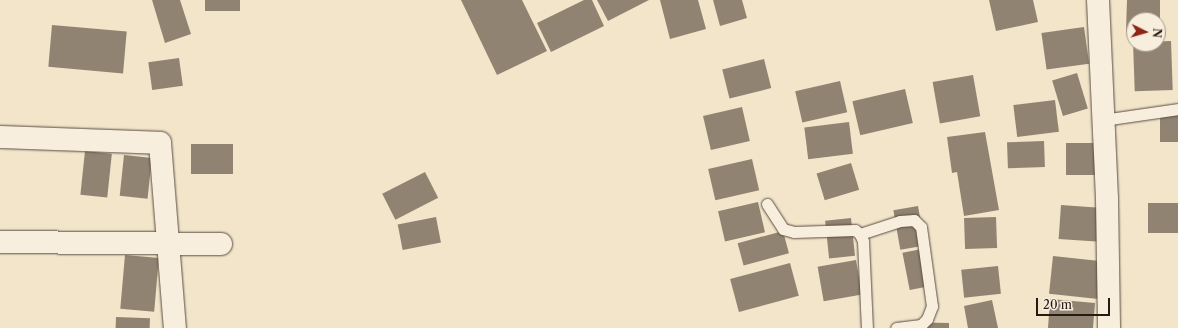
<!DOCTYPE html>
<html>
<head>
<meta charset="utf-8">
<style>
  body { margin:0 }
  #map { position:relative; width:1178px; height:328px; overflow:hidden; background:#f2e5ca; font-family:"Libre Caslon Text",serif }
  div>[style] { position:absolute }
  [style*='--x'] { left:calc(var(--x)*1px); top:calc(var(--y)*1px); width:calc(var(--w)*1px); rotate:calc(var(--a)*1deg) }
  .building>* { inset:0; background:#918372; transform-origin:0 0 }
  .roads { filter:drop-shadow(0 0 1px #5a4c41) drop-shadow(0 0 1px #5a4c41) }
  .service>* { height:11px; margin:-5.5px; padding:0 5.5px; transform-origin:5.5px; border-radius:5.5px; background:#f7eedd }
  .minor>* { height:22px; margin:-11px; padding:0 11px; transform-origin:11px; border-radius:11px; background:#f7eedd }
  span { translate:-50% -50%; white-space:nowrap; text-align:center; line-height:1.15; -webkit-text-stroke:3px #f7eedd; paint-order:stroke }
  .north { position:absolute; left:1126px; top:12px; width:40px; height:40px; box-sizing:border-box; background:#f7eedd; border:1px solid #a4998c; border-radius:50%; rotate:95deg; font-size:11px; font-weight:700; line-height:16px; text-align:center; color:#271913 }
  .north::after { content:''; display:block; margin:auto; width:14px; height:18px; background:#8f2418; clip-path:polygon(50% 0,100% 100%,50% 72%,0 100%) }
  .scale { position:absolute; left:1036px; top:298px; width:74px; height:18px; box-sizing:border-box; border:2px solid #271913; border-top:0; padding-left:5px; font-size:12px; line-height:14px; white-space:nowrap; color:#271913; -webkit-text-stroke:3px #f7eedd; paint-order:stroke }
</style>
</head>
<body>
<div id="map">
  <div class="building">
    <div style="clip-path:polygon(152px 0,180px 0,191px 34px,165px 43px)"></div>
    <div style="left:205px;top:0;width:35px;height:11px"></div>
    <div style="clip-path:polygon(461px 0,522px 0,547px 51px,497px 75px)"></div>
    <div style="clip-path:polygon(584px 0,592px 0,604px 26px,551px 52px,537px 23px)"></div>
    <div style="clip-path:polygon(597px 0,649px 0,608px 21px)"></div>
    <div style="clip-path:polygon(660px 0,698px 0,706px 29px,670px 39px)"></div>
    <div style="clip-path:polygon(713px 0,742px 0,747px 18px,720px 26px)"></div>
    <div style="clip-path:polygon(989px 0,1033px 0,1038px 22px,996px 31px)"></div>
    <div style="clip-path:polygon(1127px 0,1160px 0,1160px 31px,1158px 20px,1134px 20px,1134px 31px,1126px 31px)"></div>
    <div style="left:52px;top:25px;width:75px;height:42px;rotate:5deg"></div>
    <div style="left:1084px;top:27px;width:37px;height:43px;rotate:82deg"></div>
    <div style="left:1171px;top:41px;width:49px;height:38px;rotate:88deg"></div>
    <div style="left:179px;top:58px;width:28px;height:31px;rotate:82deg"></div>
    <div style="left:764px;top:59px;width:30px;height:43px;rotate:76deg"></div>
    <div style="left:1077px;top:73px;width:37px;height:26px;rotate:73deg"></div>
    <div style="left:973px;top:75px;width:42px;height:41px;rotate:80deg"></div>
    <div style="left:840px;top:81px;width:32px;height:46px;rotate:77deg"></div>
    <div style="left:905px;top:89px;width:35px;height:54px;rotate:77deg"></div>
    <div style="left:1055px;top:100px;width:32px;height:42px;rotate:83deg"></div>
    <div style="left:742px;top:107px;width:35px;height:40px;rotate:77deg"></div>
    <div style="left:1178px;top:113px;width:29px;height:18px;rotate:90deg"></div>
    <div style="left:849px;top:122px;width:32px;height:45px;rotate:83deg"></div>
    <div style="clip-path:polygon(985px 132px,999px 210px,964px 216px,957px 172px,952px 173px,947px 137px)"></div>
    <div style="left:1044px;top:141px;width:26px;height:37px;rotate:88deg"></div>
    <div style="left:1066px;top:143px;width:42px;height:32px"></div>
    <div style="left:233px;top:144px;width:30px;height:42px;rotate:90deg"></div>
    <div style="left:85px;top:151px;width:27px;height:44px;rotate:6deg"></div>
    <div style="left:124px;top:155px;width:28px;height:41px;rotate:6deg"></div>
    <div style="left:752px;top:159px;width:32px;height:45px;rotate:77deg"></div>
    <div style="left:851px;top:163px;width:28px;height:36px;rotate:73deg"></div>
    <div style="left:425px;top:172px;width:29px;height:48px;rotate:63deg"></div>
    <div style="left:758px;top:202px;width:31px;height:41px;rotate:77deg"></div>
    <div style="left:1178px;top:203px;width:30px;height:30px;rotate:90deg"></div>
    <div style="left:1061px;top:205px;width:49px;height:34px;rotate:4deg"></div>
    <div style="left:918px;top:206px;width:40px;height:25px;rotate:80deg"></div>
    <div style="left:436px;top:217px;width:26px;height:39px;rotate:79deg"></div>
    <div style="left:996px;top:217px;width:31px;height:32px;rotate:88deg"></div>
    <div style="left:851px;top:218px;width:38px;height:26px;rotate:84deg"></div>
    <div style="left:783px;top:231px;width:23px;height:47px;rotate:75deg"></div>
    <div style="left:927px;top:248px;width:38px;height:25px;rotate:79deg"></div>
    <div style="left:125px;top:255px;width:34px;height:54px;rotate:5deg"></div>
    <div style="left:1053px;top:256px;width:54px;height:38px;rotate:6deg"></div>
    <div style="left:856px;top:260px;width:35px;height:39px;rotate:80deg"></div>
    <div style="left:790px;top:263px;width:34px;height:62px;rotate:75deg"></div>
    <div style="left:998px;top:266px;width:28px;height:37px;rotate:84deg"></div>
    <div style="clip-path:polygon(1050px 299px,1095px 303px,1093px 328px,1048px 328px)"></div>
    <div style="clip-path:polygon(992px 300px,998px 328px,968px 328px,964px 306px)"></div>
    <div style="left:116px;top:317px;width:34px;height:11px;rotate:2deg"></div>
    <div style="clip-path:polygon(899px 322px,949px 323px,949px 328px,899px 328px)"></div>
  </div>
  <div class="roads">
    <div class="service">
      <div style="--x:1103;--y:120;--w:76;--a:-8.3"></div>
      <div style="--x:767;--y:204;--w:30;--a:57"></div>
      <div style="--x:783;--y:229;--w:11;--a:15"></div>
      <div style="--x:794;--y:232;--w:61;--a:-1.9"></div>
      <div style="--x:855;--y:230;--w:6;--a:39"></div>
      <div style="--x:860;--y:234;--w:8;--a:67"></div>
      <div style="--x:863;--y:241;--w:87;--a:87.4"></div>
      <div style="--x:860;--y:234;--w:42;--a:-18"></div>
      <div style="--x:900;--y:221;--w:14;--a:-4"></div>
      <div style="--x:914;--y:220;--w:10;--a:45"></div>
      <div style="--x:921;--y:227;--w:80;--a:82.1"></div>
      <div style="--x:932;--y:306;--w:14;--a:111"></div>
      <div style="--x:927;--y:319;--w:8;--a:135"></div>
      <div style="--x:921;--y:325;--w:25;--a:173"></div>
    </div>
    <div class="minor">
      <div style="--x:1098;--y:0;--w:199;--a:87.4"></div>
      <div style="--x:1107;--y:199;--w:129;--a:89.1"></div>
      <div style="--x:0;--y:137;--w:160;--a:2.1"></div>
      <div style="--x:160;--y:143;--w:186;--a:85.4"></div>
      <div style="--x:0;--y:242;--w:221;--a:0.5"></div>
    </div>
  </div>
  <div class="north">N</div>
  <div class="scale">20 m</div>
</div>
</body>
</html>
